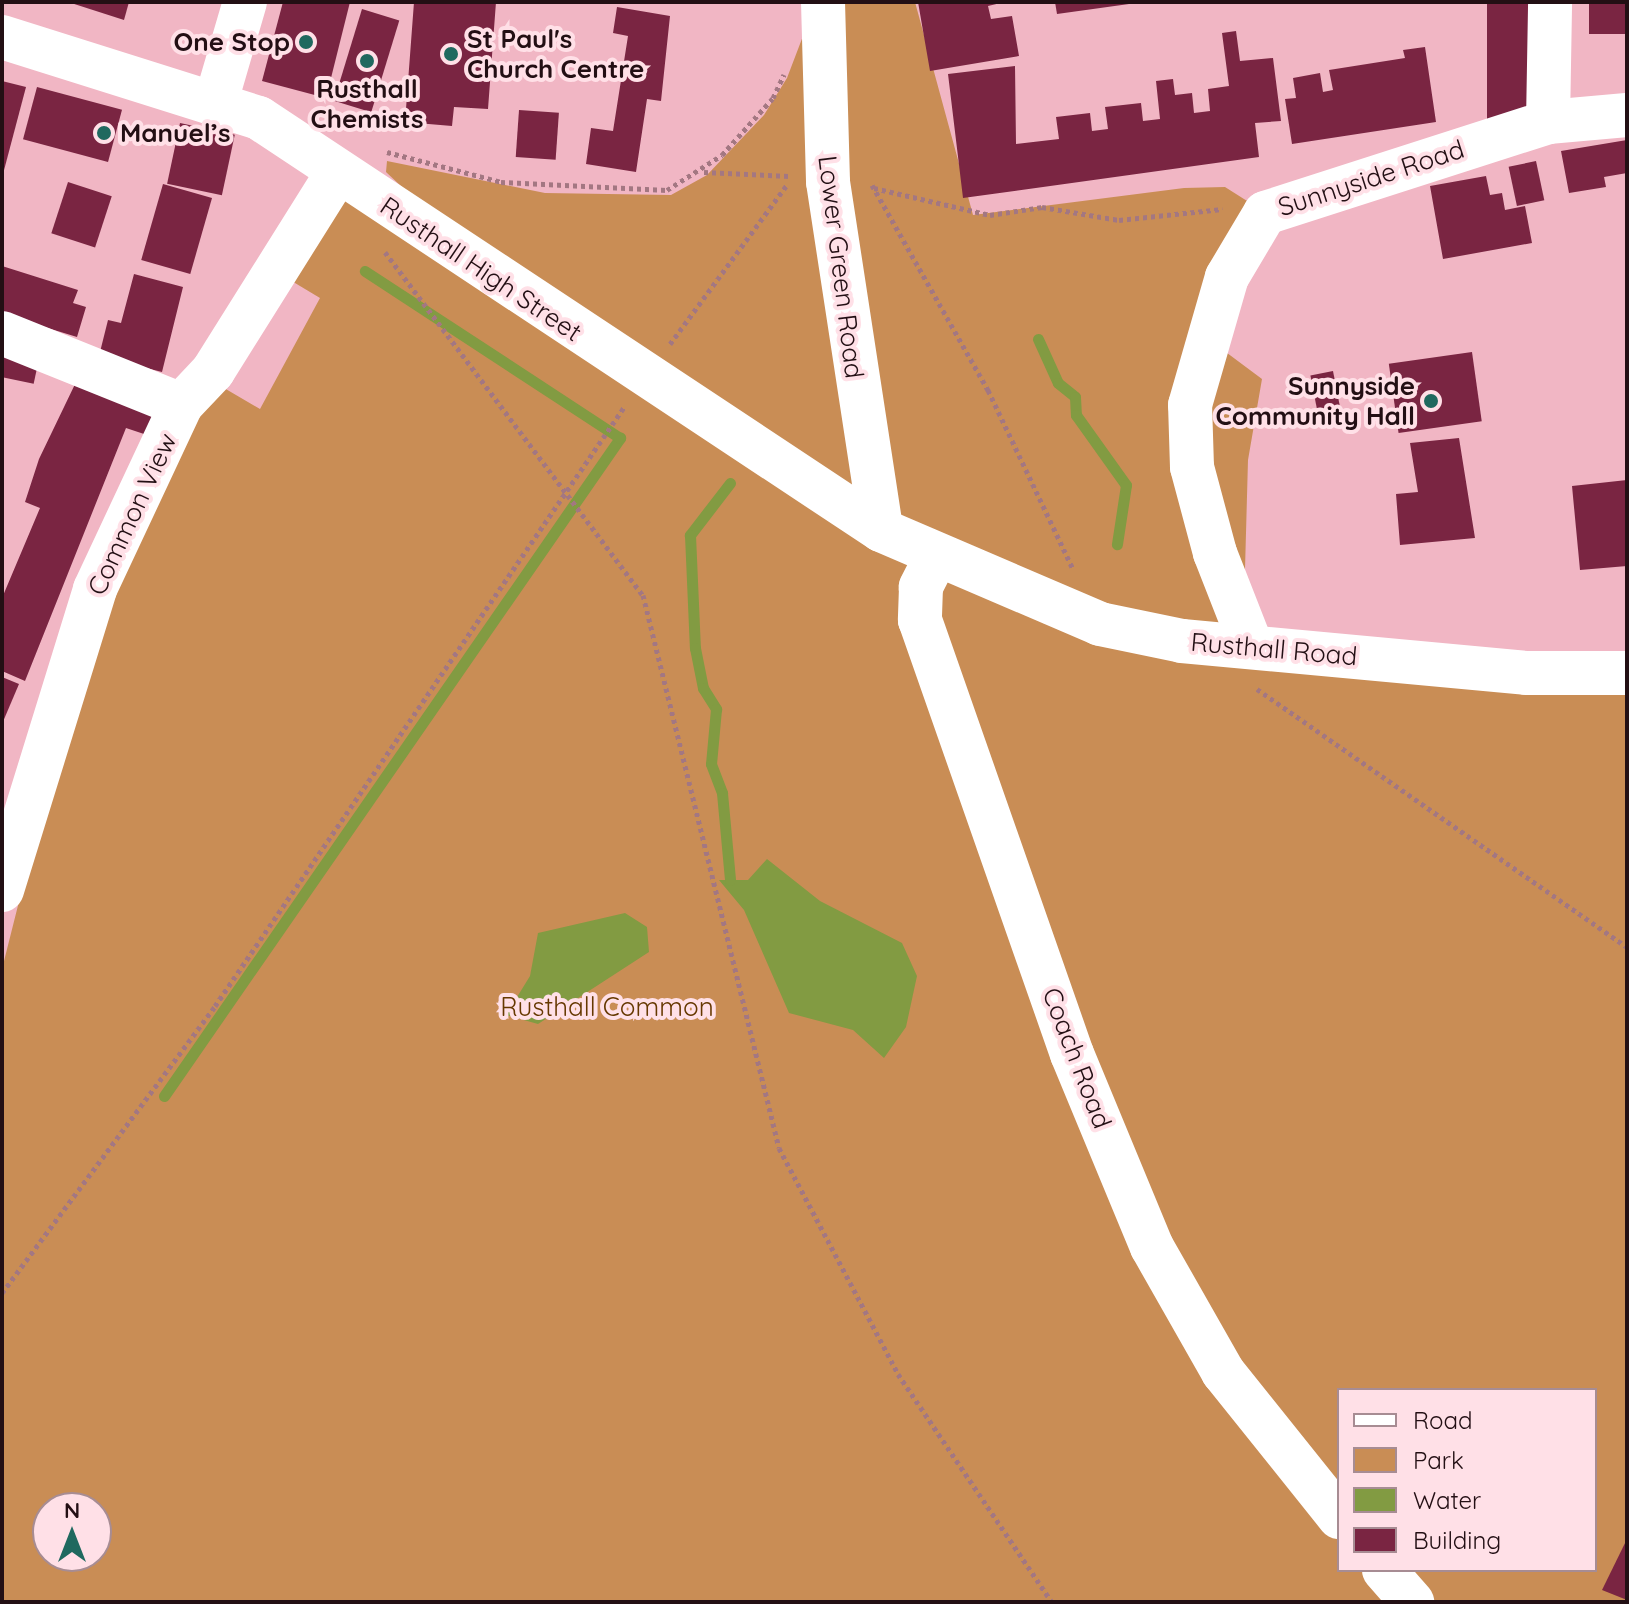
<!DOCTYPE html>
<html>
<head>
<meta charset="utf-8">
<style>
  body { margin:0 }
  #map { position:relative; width:1629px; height:1604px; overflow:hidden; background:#f1b6c4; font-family:Quicksand,sans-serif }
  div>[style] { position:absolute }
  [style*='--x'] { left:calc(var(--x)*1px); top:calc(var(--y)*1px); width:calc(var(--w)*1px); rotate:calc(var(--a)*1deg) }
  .green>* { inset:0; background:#c98d55 }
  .water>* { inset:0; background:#829b42 }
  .stream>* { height:11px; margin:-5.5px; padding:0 5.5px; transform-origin:5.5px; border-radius:5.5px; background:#829b42 }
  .building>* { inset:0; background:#7a2542; transform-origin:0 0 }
  .path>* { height:5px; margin-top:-2.5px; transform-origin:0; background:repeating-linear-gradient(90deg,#a37782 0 4px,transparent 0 8px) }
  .minor>* { height:44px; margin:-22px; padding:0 22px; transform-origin:22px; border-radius:22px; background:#fff }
  .dots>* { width:22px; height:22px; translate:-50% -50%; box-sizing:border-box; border:4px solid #ffe0e7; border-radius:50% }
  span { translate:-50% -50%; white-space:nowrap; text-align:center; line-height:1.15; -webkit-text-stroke:8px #ffe0e7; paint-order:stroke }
  .poi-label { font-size:26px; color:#230f14; font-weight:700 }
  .left { translate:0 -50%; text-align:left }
  .right { translate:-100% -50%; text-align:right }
  .street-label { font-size:26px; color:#230f14 }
  .park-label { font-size:26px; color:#663800 }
  .frame { position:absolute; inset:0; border:4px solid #230f14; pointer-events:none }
  .legend { position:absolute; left:1337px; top:1388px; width:260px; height:184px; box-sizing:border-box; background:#ffe0e7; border:2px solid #a78c93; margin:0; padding:10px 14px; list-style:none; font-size:24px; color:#230f14 }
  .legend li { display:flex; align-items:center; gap:16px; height:40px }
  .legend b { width:40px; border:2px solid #a78c93 }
  .north { position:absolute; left:32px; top:1492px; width:80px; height:80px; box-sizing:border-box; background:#ffe0e7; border:2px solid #a78c93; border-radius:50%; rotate:0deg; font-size:22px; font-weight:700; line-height:32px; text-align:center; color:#230f14 }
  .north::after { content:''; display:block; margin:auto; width:28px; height:36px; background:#20695f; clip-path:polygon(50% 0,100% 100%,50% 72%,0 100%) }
</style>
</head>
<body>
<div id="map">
  <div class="green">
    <div style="clip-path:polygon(evenodd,816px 2px,915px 2px,973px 215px,1184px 188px,1225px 187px,1255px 206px,1211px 341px,1262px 379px,1248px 460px,1244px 606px,1255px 640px,1627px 690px,1627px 1602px,2px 1602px,2px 969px,99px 584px,207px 378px,260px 409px,320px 298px,275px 271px,334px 175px,421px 205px,386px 172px,387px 161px,545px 193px,671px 195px,707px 175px,764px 115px,787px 78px,816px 2px,1339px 1390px,1595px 1390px,1595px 1570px,1339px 1570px,1339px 1390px,816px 2px,48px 1508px,96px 1508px,96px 1556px,48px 1556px,48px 1508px)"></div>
  </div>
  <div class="water">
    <div style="clip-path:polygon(767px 859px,820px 901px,902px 943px,917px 976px,906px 1027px,884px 1058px,853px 1030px,789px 1013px,744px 910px,719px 880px,748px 880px)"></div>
    <div style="clip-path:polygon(625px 913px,647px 927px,649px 952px,538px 1024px,506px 1015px,530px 976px,538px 933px)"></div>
  </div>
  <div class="stream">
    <div style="--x:1038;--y:339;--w:48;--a:65.6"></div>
    <div style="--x:1058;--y:383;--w:22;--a:39"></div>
    <div style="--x:1075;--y:397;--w:18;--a:87"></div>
    <div style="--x:1076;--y:415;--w:86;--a:54.5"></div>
    <div style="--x:1126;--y:485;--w:60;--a:98.7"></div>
    <div style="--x:730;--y:483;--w:66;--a:127.6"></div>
    <div style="--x:690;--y:535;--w:113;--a:87.5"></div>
    <div style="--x:695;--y:648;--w:41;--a:78.7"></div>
    <div style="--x:703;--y:688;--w:25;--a:58"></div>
    <div style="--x:716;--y:709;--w:55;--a:95.2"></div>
    <div style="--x:711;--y:764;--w:31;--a:69"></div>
    <div style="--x:722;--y:793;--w:87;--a:84.7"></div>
    <div style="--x:164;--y:1096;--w:801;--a:-55.28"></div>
    <div style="--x:620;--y:438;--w:305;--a:-146.8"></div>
  </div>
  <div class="building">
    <div style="clip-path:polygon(68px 2px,129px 2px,124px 20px)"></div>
    <div style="clip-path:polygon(283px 2px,350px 2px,326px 98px,262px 81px)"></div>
    <div style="clip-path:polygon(414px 2px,496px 2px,488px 109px,454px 107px,452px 126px,405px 122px)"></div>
    <div style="clip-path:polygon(918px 2px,1005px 2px,988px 6px,991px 19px,1012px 16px,1019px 56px,930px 71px)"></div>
    <div style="clip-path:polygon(1055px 2px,1129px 2px,1129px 4px,1057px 14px)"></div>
    <div style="left:1487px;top:2px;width:53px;height:119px"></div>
    <div style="left:1589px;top:2px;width:38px;height:32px"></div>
    <div style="clip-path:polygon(617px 7px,670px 16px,661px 101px,647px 99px,636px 172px,586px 164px,591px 128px,613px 131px,628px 36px,613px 33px)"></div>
    <div style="left:362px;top:9px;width:39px;height:96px;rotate:17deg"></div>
    <div style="clip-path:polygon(1236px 31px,1240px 61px,1273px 58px,1281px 121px,1255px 123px,1259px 157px,963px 198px,948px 74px,1015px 66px,1016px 144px,1059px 139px,1056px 117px,1090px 113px,1092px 131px,1108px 129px,1105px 107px,1141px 103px,1143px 121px,1160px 119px,1156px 81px,1173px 79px,1175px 95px,1192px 93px,1194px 113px,1210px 111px,1208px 89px,1229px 86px,1222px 33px)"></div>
    <div style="clip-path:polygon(1425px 47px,1436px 122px,1292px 144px,1285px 99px,1296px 98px,1293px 78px,1320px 73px,1323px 92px,1333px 90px,1329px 70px,1405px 58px,1403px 50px)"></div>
    <div style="clip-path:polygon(2px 81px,26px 87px,3px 174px,2px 173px)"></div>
    <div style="left:37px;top:87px;width:88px;height:54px;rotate:15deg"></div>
    <div style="left:519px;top:110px;width:40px;height:47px;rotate:4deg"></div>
    <div style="left:180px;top:123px;width:56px;height:62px;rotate:12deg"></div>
    <div style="clip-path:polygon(1627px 140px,1627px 173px,1604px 177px,1606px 187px,1569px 193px,1561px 151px)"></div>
    <div style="left:1536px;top:161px;width:40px;height:28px;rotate:78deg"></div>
    <div style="clip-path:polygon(1486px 176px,1490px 195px,1502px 193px,1505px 210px,1525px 206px,1532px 243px,1443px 259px,1430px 186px)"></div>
    <div style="left:68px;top:182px;width:46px;height:54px;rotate:18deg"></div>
    <div style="left:163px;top:184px;width:51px;height:79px;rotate:16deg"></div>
    <div style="clip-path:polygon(2px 266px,78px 290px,73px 303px,86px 307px,77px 337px,2px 314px)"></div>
    <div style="clip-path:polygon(134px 274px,183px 287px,162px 372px,99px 356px,108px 320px,121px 323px)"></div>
    <div style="left:1472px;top:352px;width:70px;height:84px;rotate:82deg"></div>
    <div style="left:4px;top:355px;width:35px;height:22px;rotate:12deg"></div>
    <div style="left:1333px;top:371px;width:52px;height:23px;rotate:79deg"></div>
    <div style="clip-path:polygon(77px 380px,157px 407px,147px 435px,126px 428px,25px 681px,2px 671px,2px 598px,40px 508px,25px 502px,39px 459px)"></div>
    <div style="clip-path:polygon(1459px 438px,1475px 538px,1400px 545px,1396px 494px,1418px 492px,1410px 443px)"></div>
    <div style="clip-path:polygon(1627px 480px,1627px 566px,1580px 570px,1572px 486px)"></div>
    <div style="clip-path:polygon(2px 677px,19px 684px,2px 724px)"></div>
    <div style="clip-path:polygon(1627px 1539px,1627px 1600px,1602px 1590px)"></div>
  </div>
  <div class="path">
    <div style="--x:387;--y:152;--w:118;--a:14.7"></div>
    <div style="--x:501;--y:182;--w:166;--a:2.8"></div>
    <div style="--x:667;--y:190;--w:65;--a:-32.5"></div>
    <div style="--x:722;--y:155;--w:76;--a:-48.2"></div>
    <div style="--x:773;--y:98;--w:26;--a:-65"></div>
    <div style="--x:704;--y:172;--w:85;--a:2.7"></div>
    <div style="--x:872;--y:185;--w:236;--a:60.5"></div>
    <div style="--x:988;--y:390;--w:198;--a:64.6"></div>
    <div style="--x:874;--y:188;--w:119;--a:13.1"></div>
    <div style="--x:990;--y:215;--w:53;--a:-8.7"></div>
    <div style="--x:1042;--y:207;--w:78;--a:9.6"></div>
    <div style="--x:1119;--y:220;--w:104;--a:-6.1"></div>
    <div style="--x:385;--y:252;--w:429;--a:53.1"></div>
    <div style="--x:643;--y:595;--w:569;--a:76.18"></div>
    <div style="--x:779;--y:1148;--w:255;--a:62.2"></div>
    <div style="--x:898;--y:1374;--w:275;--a:56"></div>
    <div style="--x:670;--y:344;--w:197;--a:-53.7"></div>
    <div style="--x:1257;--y:689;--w:451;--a:34.9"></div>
    <div style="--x:2;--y:1293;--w:357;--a:-53.4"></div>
    <div style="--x:215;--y:1006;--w:725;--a:-55.67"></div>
  </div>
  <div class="minor">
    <div style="--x:823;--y:2;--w:180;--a:88.4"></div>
    <div style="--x:828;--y:182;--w:352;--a:81.3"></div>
    <div style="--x:2;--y:37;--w:269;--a:17.5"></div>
    <div style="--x:259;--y:118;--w:746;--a:33.52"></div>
    <div style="--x:881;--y:530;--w:238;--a:23.2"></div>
    <div style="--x:1100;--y:624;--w:84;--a:11.7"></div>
    <div style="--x:1182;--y:641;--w:345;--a:5.3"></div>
    <div style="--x:1526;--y:673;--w:101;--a:0"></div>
    <div style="--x:216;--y:101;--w:103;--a:-73.7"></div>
    <div style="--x:1548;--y:122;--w:120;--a:-89"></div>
    <div style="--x:2;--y:333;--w:193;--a:21.9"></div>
    <div style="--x:936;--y:557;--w:34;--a:117"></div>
    <div style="--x:921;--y:587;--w:33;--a:92"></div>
    <div style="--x:920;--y:620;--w:460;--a:70.7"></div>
    <div style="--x:1072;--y:1054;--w:209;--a:67.5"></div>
    <div style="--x:1152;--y:1247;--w:144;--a:60.4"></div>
    <div style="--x:1223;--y:1372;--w:186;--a:51.3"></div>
    <div style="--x:1251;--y:645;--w:99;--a:-111.4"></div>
    <div style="--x:1215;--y:553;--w:89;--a:-105"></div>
    <div style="--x:1192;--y:467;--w:62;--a:-91.8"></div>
    <div style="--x:1190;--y:405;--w:133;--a:-73.9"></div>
    <div style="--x:1227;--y:277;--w:74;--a:-59.3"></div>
    <div style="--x:1265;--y:213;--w:297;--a:-17.8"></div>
    <div style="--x:1548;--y:122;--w:79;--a:-5.1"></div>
    <div style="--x:2;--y:890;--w:315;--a:-72.8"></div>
    <div style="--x:95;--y:589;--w:203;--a:-64.9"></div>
    <div style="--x:181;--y:405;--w:47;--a:-46.7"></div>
    <div style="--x:213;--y:371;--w:234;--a:-57.9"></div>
    <div style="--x:1384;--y:1570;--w:43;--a:48.8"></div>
  </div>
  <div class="dots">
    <div style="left:306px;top:42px;background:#20695f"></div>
    <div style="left:451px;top:54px;background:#20695f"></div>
    <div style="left:367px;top:61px;background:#20695f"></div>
    <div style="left:104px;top:133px;background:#20695f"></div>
    <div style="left:1431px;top:401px;background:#20695f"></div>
  </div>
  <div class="poi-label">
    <span class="left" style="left:467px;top:54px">St Paul's<br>Church Centre</span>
    <span class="right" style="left:290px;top:42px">One Stop</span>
    <span style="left:367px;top:104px">Rusthall<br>Chemists</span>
    <span class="left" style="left:120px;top:133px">Manuel’s</span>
    <span class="right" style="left:1415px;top:401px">Sunnyside<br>Community Hall</span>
  </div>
  <div class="street-label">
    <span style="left:1371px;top:178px;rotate:-18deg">Sunnyside Road</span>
    <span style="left:841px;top:267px;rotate:83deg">Lower Green Road</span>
    <span style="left:481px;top:269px;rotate:34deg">Rusthall High Street</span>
    <span style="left:132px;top:514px;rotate:-65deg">Common View</span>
    <span style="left:1274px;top:649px;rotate:5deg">Rusthall Road</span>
    <span style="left:1077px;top:1058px;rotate:69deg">Coach Road</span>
  </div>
  <div class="park-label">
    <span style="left:607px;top:1007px">Rusthall Common</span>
  </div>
  <div class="frame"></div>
  <ul class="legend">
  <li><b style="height:10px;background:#fff"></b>Road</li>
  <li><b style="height:22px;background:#c98d55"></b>Park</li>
  <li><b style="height:22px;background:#829b42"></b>Water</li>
  <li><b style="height:22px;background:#7a2542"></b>Building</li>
  </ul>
  <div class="north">N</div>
</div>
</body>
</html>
